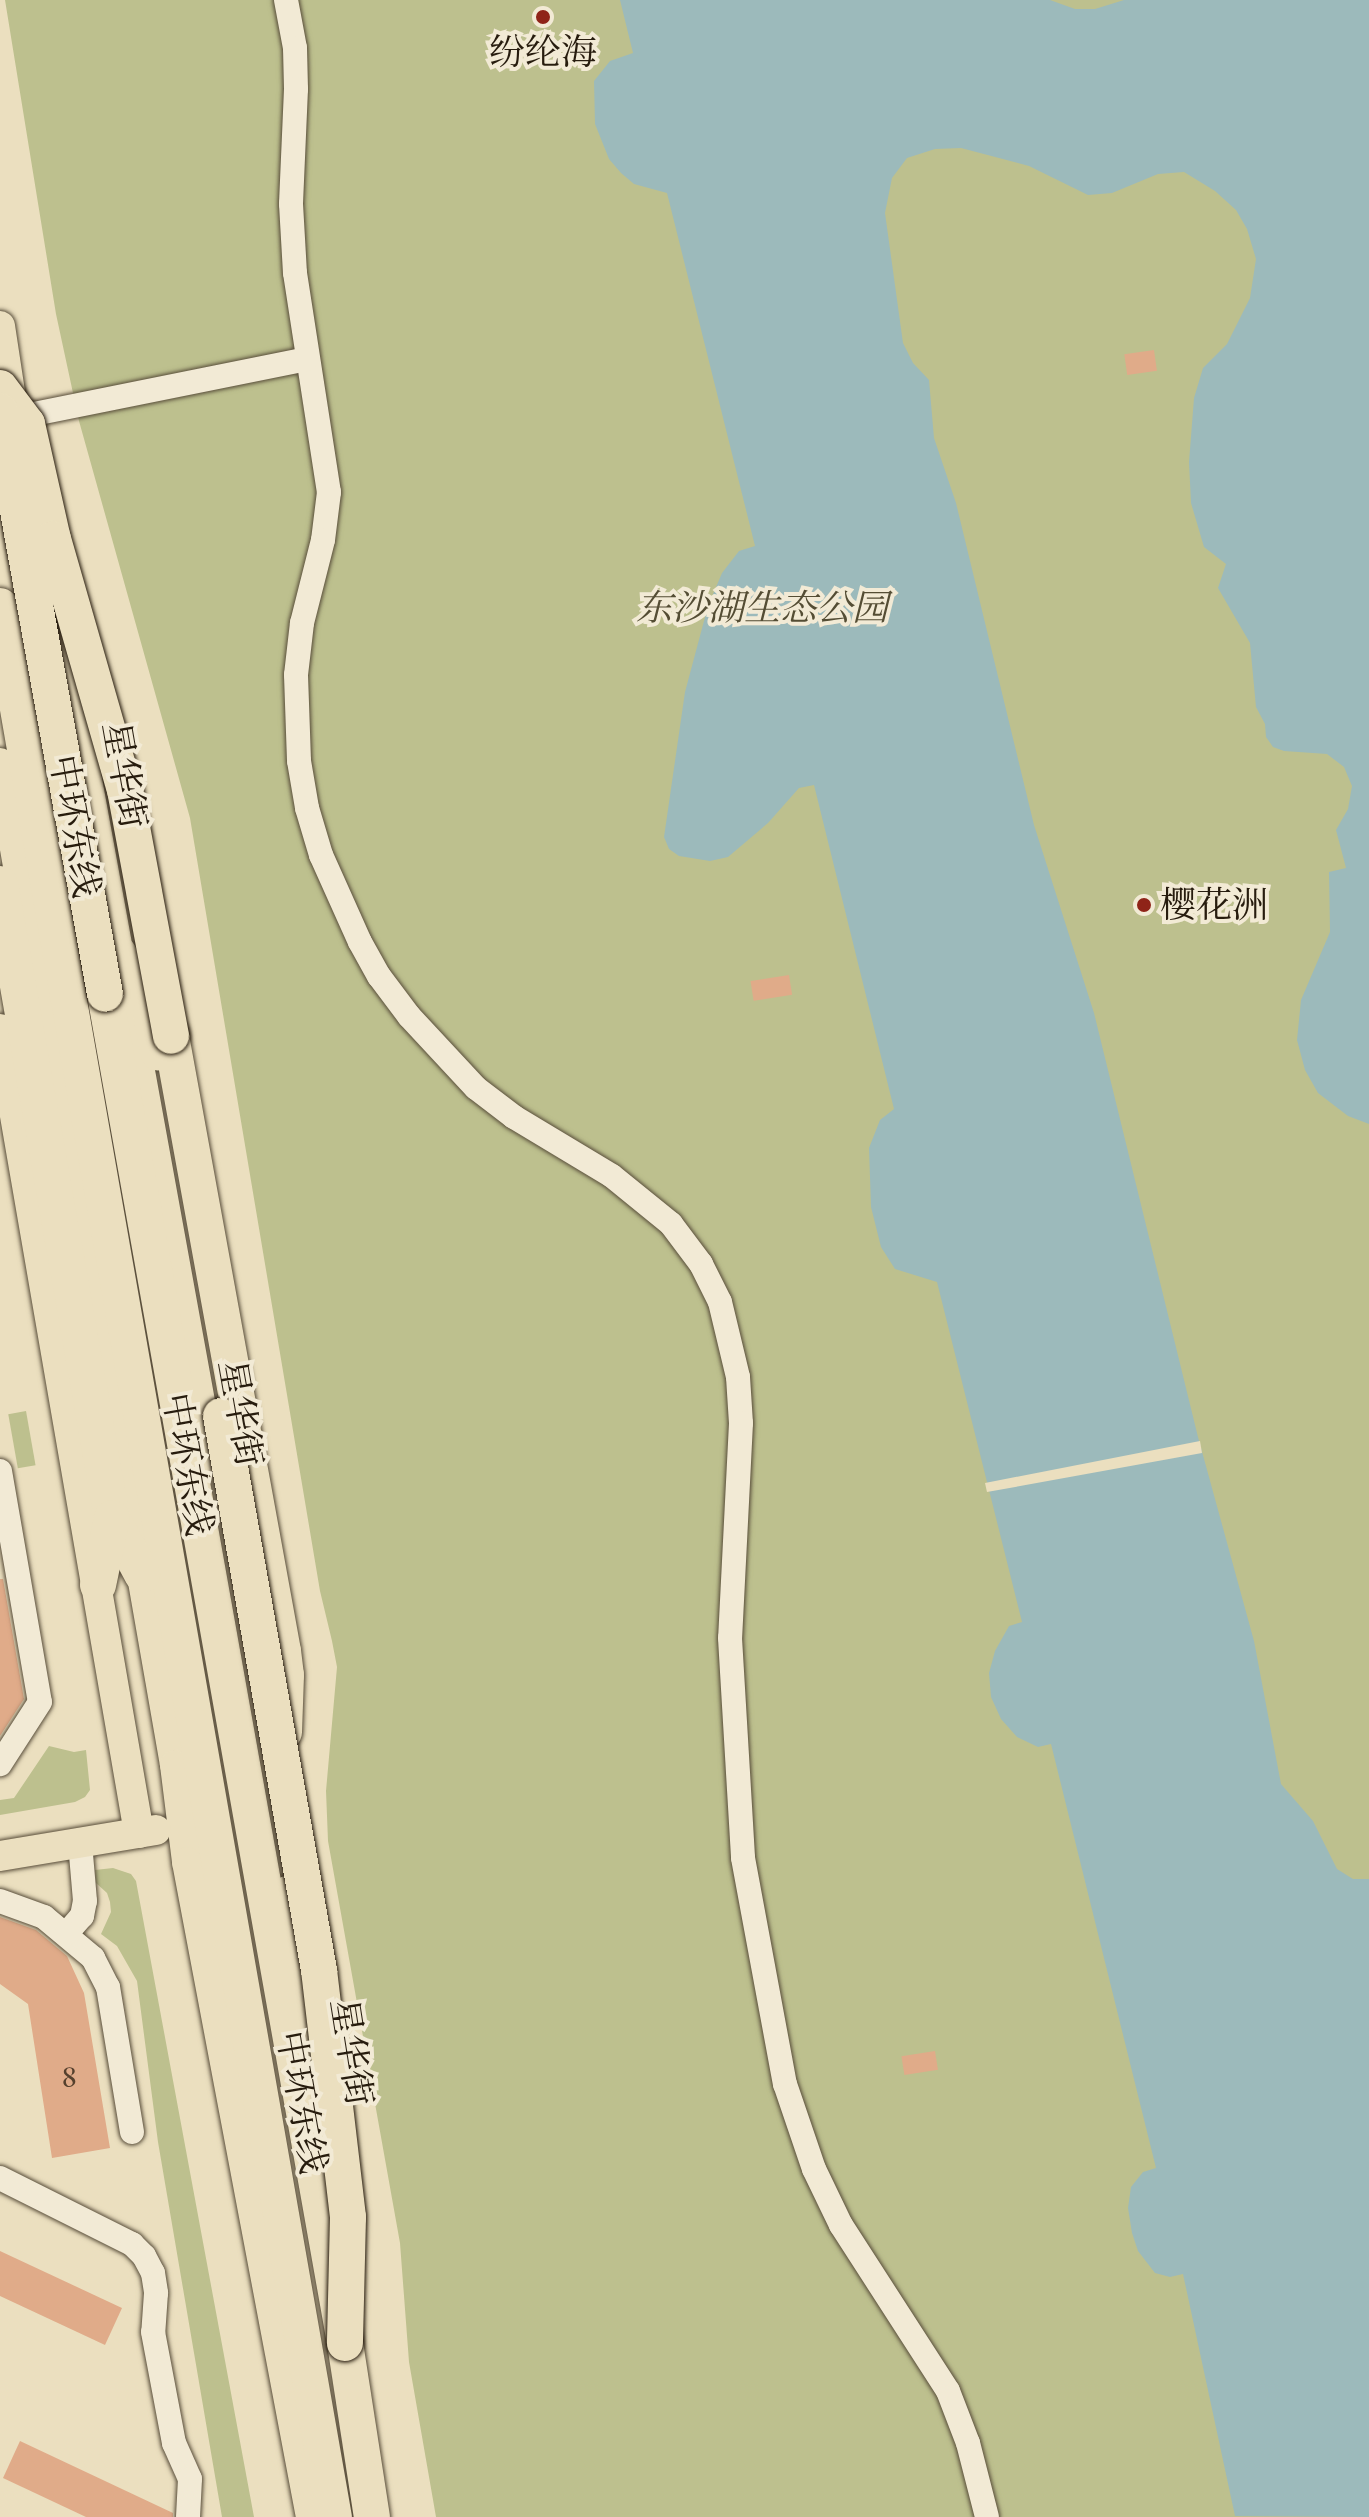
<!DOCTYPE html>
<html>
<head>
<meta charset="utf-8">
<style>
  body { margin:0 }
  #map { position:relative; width:1369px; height:2517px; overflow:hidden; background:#ebdfbf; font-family:"EB Garamond","Noto Serif SC",serif }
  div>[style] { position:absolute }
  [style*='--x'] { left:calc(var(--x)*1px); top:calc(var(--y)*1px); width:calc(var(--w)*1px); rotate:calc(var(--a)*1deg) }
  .green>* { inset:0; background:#bdc08e; transform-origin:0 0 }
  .water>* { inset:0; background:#9cbabb }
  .pier>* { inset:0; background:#ebdfbf }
  .building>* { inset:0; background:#e0ab89; transform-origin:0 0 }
  .roads { filter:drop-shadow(0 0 2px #584d3a) drop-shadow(0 0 2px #584d3a) }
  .minor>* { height:24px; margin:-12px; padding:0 12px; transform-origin:12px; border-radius:12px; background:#f2ead5 }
  .major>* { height:30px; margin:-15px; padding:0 15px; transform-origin:15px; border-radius:15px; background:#ebdfbf }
  .highway>* { height:36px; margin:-18px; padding:0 18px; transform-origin:18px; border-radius:18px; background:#ebdfbf }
  .bridges { filter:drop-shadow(0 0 2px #271c0e) drop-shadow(0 0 2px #271c0e) }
  .highway-bridge>* { height:36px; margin:-18px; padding:0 18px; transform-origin:18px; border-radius:18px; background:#ebdfbf }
  .dots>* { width:22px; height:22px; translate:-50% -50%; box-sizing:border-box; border:4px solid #f2ead5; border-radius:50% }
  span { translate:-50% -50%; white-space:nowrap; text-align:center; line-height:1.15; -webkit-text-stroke:8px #f2ead5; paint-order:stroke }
  .number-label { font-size:32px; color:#55402d }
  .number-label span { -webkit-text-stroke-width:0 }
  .poi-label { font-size:36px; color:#271c0e }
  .left { translate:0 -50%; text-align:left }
  .park-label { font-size:36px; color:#544d34; font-style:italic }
  .street-label { font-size:36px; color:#271c0e }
</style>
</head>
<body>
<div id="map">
  <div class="green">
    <div style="clip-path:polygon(5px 0,1369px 0,1369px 2517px,436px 2517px,409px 2362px,400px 2243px,328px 1841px,326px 1791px,337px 1667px,332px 1641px,320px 1591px,190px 818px,79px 421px,56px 314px)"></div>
    <div style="left:26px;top:1411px;width:55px;height:18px;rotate:80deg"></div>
    <div style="clip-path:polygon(49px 1746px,74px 1752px,86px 1750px,90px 1790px,85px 1797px,75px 1802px,0 1815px,0 1800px,14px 1798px)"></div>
    <div style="clip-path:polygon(113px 1868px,131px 1874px,136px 1881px,254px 2517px,222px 2517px,158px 2142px,137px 1981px,117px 1946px,101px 1934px,111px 1912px,110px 1902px,107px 1893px,96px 1883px,95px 1870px)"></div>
  </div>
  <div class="water">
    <div style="clip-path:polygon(620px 0,1050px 0,1075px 9px,1095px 9px,1124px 0,1369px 0,1369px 1124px,1348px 1116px,1318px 1093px,1305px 1070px,1297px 1040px,1301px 1000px,1330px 932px,1329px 872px,1346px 868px,1336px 830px,1348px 809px,1352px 786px,1344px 767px,1327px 754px,1284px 751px,1273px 747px,1266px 737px,1265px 724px,1256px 707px,1250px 643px,1218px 588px,1226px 564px,1204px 547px,1191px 503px,1189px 462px,1194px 398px,1203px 368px,1227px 344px,1250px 298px,1256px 259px,1247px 229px,1236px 210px,1215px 191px,1184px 172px,1158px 174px,1112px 193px,1088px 195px,1029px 166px,961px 148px,935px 149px,907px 158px,892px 178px,885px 213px,903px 343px,913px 363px,929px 380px,934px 438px,956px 503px,1034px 825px,1094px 1013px,1198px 1437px,1254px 1641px,1281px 1784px,1313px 1821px,1337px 1869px,1353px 1879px,1369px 1879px,1369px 2517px,1235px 2516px,1183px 2274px,1170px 2277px,1155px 2273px,1138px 2251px,1132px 2233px,1128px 2208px,1131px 2187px,1143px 2172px,1156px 2168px,1051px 1744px,1038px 1747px,1017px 1737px,1001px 1719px,991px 1697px,989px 1673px,995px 1651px,1009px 1626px,1022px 1622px,937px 1282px,895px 1269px,881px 1247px,871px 1207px,869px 1148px,880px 1120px,894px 1109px,814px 785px,799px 788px,768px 823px,728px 857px,710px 861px,679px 856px,669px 849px,664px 837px,685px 692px,708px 606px,722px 573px,739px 551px,755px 546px,667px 193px,634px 184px,621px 173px,609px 159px,595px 124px,594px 81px,610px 61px,633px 53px)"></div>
  </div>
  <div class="pier">
    <div style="clip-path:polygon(1200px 1441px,1202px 1453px,987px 1492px,985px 1483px)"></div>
  </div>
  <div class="building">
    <div style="left:1154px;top:350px;width:21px;height:30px;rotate:82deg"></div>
    <div style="left:789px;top:975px;width:20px;height:39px;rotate:81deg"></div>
    <div style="clip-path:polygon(0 1579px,3px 1579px,24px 1699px,0 1736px)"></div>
    <div style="clip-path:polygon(0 1917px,36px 1930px,67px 1956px,84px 1993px,110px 2148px,52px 2158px,28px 2004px,0 1984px)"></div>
    <div style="left:935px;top:2051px;width:19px;height:34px;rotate:81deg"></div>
    <div style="clip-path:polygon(0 2251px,122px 2308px,105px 2345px,0 2296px)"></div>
    <div style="clip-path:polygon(20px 2441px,173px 2513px,173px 2517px,86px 2517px,3px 2478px)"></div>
  </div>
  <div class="roads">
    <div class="minor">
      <div style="--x:286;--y:0;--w:49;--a:79.4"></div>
      <div style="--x:295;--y:48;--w:41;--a:88.6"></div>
      <div style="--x:296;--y:89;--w:115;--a:92.5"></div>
      <div style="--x:291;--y:204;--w:69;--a:86.7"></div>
      <div style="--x:295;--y:273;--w:222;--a:81.2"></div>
      <div style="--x:329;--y:492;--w:48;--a:97.1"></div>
      <div style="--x:323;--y:540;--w:86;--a:104.2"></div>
      <div style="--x:302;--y:623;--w:52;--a:96.6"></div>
      <div style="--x:296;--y:675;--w:86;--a:88"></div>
      <div style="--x:299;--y:761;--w:48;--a:80.3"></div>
      <div style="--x:307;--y:808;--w:49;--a:73.4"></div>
      <div style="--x:321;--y:855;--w:95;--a:65.9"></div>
      <div style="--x:360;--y:942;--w:39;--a:61"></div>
      <div style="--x:379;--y:976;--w:50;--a:53.1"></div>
      <div style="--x:409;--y:1016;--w:98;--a:47.1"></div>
      <div style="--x:476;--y:1088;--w:48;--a:37.3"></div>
      <div style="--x:514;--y:1117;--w:114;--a:31"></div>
      <div style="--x:612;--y:1176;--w:76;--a:39.1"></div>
      <div style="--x:671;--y:1224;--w:50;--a:53.1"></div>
      <div style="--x:701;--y:1264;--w:42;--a:63.4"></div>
      <div style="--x:720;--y:1302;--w:77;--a:76.5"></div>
      <div style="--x:738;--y:1377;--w:46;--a:86.3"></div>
      <div style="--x:741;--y:1423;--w:215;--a:92.9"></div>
      <div style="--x:730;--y:1638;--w:220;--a:86.6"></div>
      <div style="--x:743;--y:1858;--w:230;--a:79.5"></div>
      <div style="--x:785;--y:2084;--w:90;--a:71.2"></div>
      <div style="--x:814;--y:2169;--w:62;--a:64.3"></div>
      <div style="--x:841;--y:2225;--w:197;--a:57.2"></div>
      <div style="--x:948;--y:2391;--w:56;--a:69"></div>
      <div style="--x:968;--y:2443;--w:76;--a:75.6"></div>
      <div style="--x:14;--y:418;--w:299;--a:-11.4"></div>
      <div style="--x:0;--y:1471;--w:234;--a:80.2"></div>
      <div style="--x:40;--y:1702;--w:74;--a:122.8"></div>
      <div style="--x:0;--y:1901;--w:47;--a:20"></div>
      <div style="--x:44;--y:1917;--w:64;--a:39.9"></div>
      <div style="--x:93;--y:1958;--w:33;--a:63"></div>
      <div style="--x:108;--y:1987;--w:147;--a:80.6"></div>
      <div style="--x:67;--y:1933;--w:23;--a:-49"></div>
      <div style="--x:82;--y:1916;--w:15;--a:-79"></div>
      <div style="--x:85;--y:1901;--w:58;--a:-94.9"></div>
      <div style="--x:0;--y:2178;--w:148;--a:26.6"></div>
      <div style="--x:132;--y:2244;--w:17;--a:45"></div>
      <div style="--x:144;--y:2256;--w:19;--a:62"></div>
      <div style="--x:153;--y:2273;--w:20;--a:81"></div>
      <div style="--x:156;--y:2293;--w:39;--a:94"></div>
      <div style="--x:153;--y:2332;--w:113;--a:79.3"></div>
      <div style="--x:174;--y:2443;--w:39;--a:66"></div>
      <div style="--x:190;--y:2479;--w:38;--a:93"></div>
    </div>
    <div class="major">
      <div style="--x:0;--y:326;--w:87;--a:81.4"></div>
      <div style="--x:46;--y:573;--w:109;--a:77.9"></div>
      <div style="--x:69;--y:680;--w:790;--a:79.71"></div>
      <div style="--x:0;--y:763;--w:1017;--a:80.09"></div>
      <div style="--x:175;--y:1765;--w:98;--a:82.9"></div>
      <div style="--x:187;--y:1862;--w:667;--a:79.28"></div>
      <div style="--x:0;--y:1029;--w:816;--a:80.19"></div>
      <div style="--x:0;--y:1856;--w:158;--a:-9.5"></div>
      <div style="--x:287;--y:1891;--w:132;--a:80.4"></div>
    </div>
    <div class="highway">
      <div style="--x:0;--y:606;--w:1940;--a:80.09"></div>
      <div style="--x:0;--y:884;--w:644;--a:79.98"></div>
      <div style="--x:112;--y:1518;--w:64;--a:61.8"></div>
      <div style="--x:119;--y:954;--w:67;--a:61.5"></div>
      <div style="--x:151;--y:1013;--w:40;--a:80"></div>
      <div style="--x:105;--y:994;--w:1370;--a:79.91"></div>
      <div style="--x:345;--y:2343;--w:176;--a:81.2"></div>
      <div style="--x:171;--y:1036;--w:625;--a:79.68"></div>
      <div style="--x:283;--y:1651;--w:24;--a:83"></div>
      <div style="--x:286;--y:1675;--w:57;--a:92"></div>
      <div style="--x:98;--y:1585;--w:68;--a:-78.2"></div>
    </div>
  </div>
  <div class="bridges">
    <div class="highway-bridge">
      <div style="--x:0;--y:388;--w:45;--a:53.1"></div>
      <div style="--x:27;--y:424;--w:118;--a:77.3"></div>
      <div style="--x:53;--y:539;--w:261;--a:74"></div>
      <div style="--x:125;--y:790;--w:250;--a:79.4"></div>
      <div style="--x:0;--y:411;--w:592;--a:79.79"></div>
      <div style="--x:221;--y:1416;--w:563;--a:79.97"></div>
      <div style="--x:319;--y:1970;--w:249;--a:83.3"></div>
      <div style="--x:348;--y:2217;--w:126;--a:91.4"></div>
    </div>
  </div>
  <div class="dots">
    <div style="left:543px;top:17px;background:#8f2418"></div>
    <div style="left:1144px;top:905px;background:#8f2418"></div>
  </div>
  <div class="number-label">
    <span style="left:69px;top:2076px">8</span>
  </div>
  <div class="poi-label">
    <span style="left:543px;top:52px">纷纶海</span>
    <span class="left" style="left:1160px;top:905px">樱花洲</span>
  </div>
  <div class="park-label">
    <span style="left:762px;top:608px">东沙湖生态公园</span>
  </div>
  <div class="street-label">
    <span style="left:125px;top:775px;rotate:80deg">星华街</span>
    <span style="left:75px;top:826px;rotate:80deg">中环东线</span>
    <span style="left:241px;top:1413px;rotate:80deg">星华街</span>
    <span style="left:188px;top:1464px;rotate:80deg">中环东线</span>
    <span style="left:352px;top:2052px;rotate:81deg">星华街</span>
    <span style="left:302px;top:2102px;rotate:80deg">中环东线</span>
  </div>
</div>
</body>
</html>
